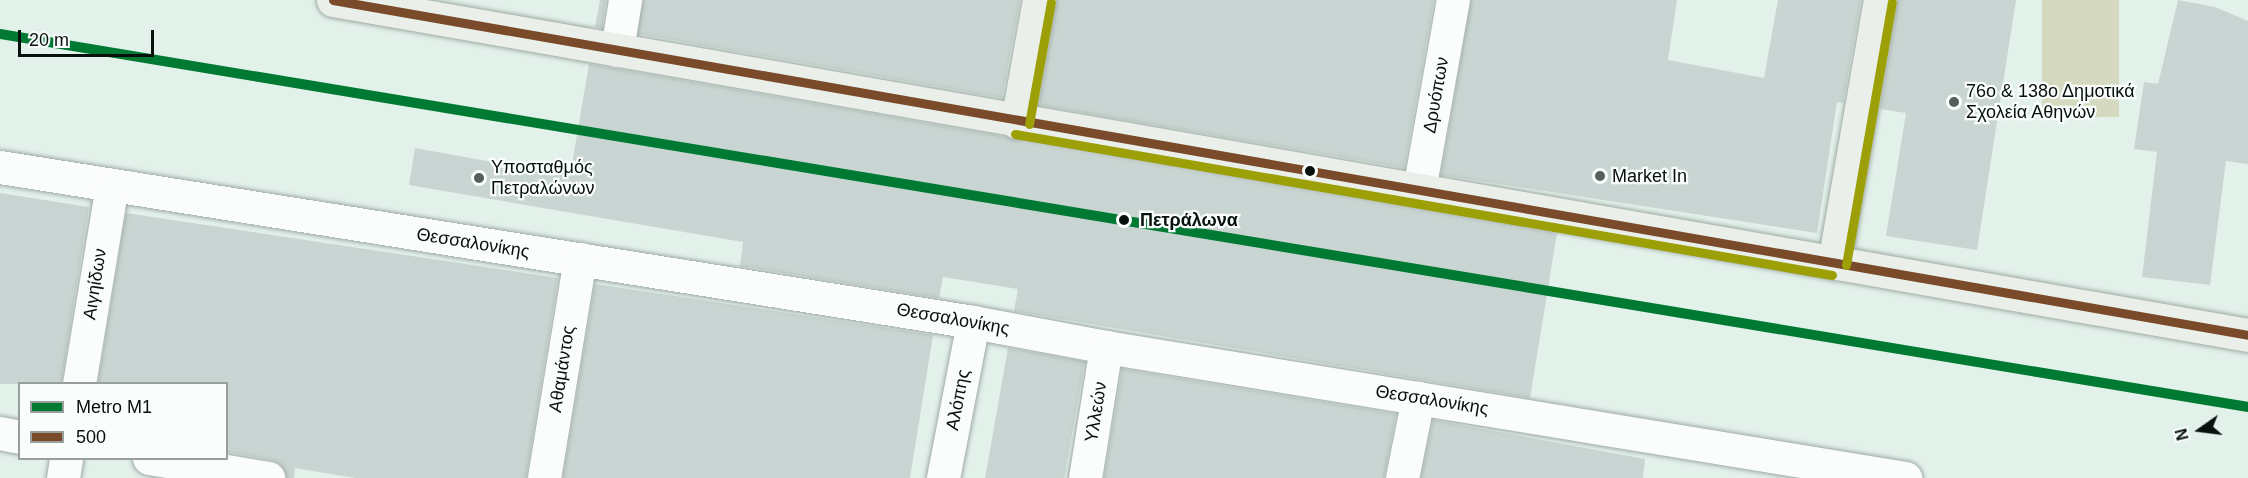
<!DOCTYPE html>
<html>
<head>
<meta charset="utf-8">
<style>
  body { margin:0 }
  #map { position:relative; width:2248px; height:478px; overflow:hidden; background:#e2f1ea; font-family:Arial,sans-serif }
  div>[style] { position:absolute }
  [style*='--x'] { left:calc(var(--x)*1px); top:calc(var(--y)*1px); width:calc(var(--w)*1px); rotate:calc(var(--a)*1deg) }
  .green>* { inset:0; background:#d5d9bf; transform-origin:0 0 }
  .building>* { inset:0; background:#c9d5d2; transform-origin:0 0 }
  .roads { filter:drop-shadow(0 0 2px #9faaa5) drop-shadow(0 0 2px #9faaa5) }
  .street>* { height:33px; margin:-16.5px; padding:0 16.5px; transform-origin:16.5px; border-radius:16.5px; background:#fbfdfc }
  .secondary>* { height:33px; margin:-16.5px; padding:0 16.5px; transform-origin:16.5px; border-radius:16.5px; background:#eaefea }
  .bus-1>* { height:9px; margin:-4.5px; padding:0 4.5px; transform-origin:4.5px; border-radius:4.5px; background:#7a4b2a }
  .bus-2>* { height:9px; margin:-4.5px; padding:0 4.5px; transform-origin:4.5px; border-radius:4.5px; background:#9c9f05 }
  .metro-1>* { height:10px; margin:-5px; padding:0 5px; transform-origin:5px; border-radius:5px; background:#007a33 }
  .dots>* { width:16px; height:16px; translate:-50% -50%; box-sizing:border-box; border:3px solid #f9fefc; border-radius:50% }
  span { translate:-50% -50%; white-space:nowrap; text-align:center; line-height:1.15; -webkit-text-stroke:4.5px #f9fefc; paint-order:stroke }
  .poi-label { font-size:18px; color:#07100c }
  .left { translate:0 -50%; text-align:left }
  .street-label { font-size:18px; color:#07100c }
  .stop-label { font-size:18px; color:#07100c; font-weight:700 }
  .legend { position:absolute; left:18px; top:382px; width:210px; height:78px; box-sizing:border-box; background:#f9fefc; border:2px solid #989f9c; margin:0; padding:8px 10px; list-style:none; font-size:18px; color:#07100c }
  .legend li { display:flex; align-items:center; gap:12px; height:30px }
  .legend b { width:30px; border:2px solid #989f9c }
  .north { position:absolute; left:2170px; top:400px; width:60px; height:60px; -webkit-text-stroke:4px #f9fefc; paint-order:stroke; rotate:256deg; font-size:16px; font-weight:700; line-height:24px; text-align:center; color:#07100c }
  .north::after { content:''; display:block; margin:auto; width:21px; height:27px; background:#07100c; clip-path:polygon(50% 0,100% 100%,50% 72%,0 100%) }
  .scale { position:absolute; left:18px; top:30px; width:136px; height:27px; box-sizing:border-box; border:3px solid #07100c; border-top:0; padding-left:8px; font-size:18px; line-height:21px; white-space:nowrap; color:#07100c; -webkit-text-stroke:4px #f9fefc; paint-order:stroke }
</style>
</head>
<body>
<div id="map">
  <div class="green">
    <div style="left:2042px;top:0;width:77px;height:117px"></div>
  </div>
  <div class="building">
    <div style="clip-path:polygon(600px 0,606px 0,602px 28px,595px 27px)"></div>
    <div style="clip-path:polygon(643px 0,1020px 0,1002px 98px,638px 34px)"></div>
    <div style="clip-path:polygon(1057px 0,1434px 0,1404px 168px,1039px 105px)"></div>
    <div style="clip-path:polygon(1471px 0,1677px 0,1668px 60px,1764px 78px,1778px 0,1861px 0,1843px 103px,1837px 102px,1817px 233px,1441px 175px)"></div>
    <div style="clip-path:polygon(1898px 0,2016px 0,1977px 250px,1886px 236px,1906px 113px,1880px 109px)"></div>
    <div style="clip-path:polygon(2178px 0,2215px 7px,2248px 21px,2248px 164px,2226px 161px,2210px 285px,2142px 277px,2157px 152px,2134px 149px,2144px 82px,2158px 84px)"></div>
    <div style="clip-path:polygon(589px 64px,1557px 233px,1530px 398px,1014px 311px,1018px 289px,943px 277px,939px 298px,740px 266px,743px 242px,409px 185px,415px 148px,570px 176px)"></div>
    <div style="clip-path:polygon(0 193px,89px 207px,61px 384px,0 384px)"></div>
    <div style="clip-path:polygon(126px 213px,558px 278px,526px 478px,355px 478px,295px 468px,294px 478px,286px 478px,280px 464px,272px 460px,226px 452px,226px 384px,98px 384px)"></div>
    <div style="clip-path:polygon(595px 284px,933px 335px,910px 478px,563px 478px)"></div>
    <div style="left:1008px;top:348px;width:78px;height:132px;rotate:10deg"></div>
    <div style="clip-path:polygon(1122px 369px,1396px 414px,1384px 478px,1104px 478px)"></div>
    <div style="clip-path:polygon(1433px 420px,1645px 459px,1643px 478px,1421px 478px)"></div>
  </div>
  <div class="roads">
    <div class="street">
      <div style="--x:617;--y:50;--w:51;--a:-80.9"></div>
      <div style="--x:0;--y:167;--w:985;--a:9.05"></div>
      <div style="--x:973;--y:322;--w:135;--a:10.6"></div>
      <div style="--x:1106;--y:347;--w:810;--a:9.31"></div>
      <div style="--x:1419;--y:190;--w:193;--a:-79.9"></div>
      <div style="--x:79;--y:384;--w:202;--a:-80.6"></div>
      <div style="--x:0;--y:433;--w:20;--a:11"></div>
      <div style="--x:149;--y:458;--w:121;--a:9.5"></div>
      <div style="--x:63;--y:478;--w:20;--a:-81"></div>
      <div style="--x:544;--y:478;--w:222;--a:-80.7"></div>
      <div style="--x:943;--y:478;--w:159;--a:-79.1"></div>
      <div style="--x:1085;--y:478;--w:133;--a:-80.9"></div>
      <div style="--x:1402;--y:478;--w:82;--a:-78.7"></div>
    </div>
    <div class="secondary">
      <div style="--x:333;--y:0;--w:1944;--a:9.92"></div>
      <div style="--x:1017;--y:122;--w:124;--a:-79.8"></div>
      <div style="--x:1834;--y:263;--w:267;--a:-80.1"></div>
    </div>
  </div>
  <div class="bus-1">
    <div style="--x:333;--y:0;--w:1944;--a:9.92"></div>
  </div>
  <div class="bus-2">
    <div style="--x:1029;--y:124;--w:124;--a:-79.8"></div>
    <div style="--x:1015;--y:134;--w:829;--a:9.79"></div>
    <div style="--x:1846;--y:265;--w:267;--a:-80.1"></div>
  </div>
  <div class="metro-1">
    <div style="--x:0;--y:34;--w:2279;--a:9.42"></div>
  </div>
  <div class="dots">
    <div style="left:1954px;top:102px;background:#545f5a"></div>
    <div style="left:1310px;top:171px;background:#07100c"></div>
    <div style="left:1600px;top:176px;background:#545f5a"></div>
    <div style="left:479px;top:178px;background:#545f5a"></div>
    <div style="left:1124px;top:220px;background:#07100c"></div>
  </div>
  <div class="poi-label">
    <span class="left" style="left:1966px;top:102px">76ο &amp; 138ο Δημοτικά<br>Σχολεία Αθηνών</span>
    <span class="left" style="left:491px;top:178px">Υποσταθμός<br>Πετραλώνων</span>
    <span class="left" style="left:1612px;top:176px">Market In</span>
  </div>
  <div class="street-label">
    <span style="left:1436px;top:95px;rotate:-80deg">Δρυόπων</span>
    <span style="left:473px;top:243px;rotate:9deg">Θεσσαλονίκης</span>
    <span style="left:95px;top:284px;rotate:-81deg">Αιγηίδων</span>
    <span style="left:953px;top:319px;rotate:10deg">Θεσσαλονίκης</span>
    <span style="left:562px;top:369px;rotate:-81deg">Αθαμάντος</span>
    <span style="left:958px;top:400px;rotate:-79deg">Αλόπης</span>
    <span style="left:1432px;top:400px;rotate:9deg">Θεσσαλονίκης</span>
    <span style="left:1096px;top:412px;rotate:-81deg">Υλλεών</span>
  </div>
  <div class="stop-label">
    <span class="left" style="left:1140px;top:220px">Πετράλωνα</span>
  </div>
  <ul class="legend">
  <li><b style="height:8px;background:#007a33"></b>Metro Μ1</li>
  <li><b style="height:8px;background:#7a4b2a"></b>500</li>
  </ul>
  <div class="north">N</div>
  <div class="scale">20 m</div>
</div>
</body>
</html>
